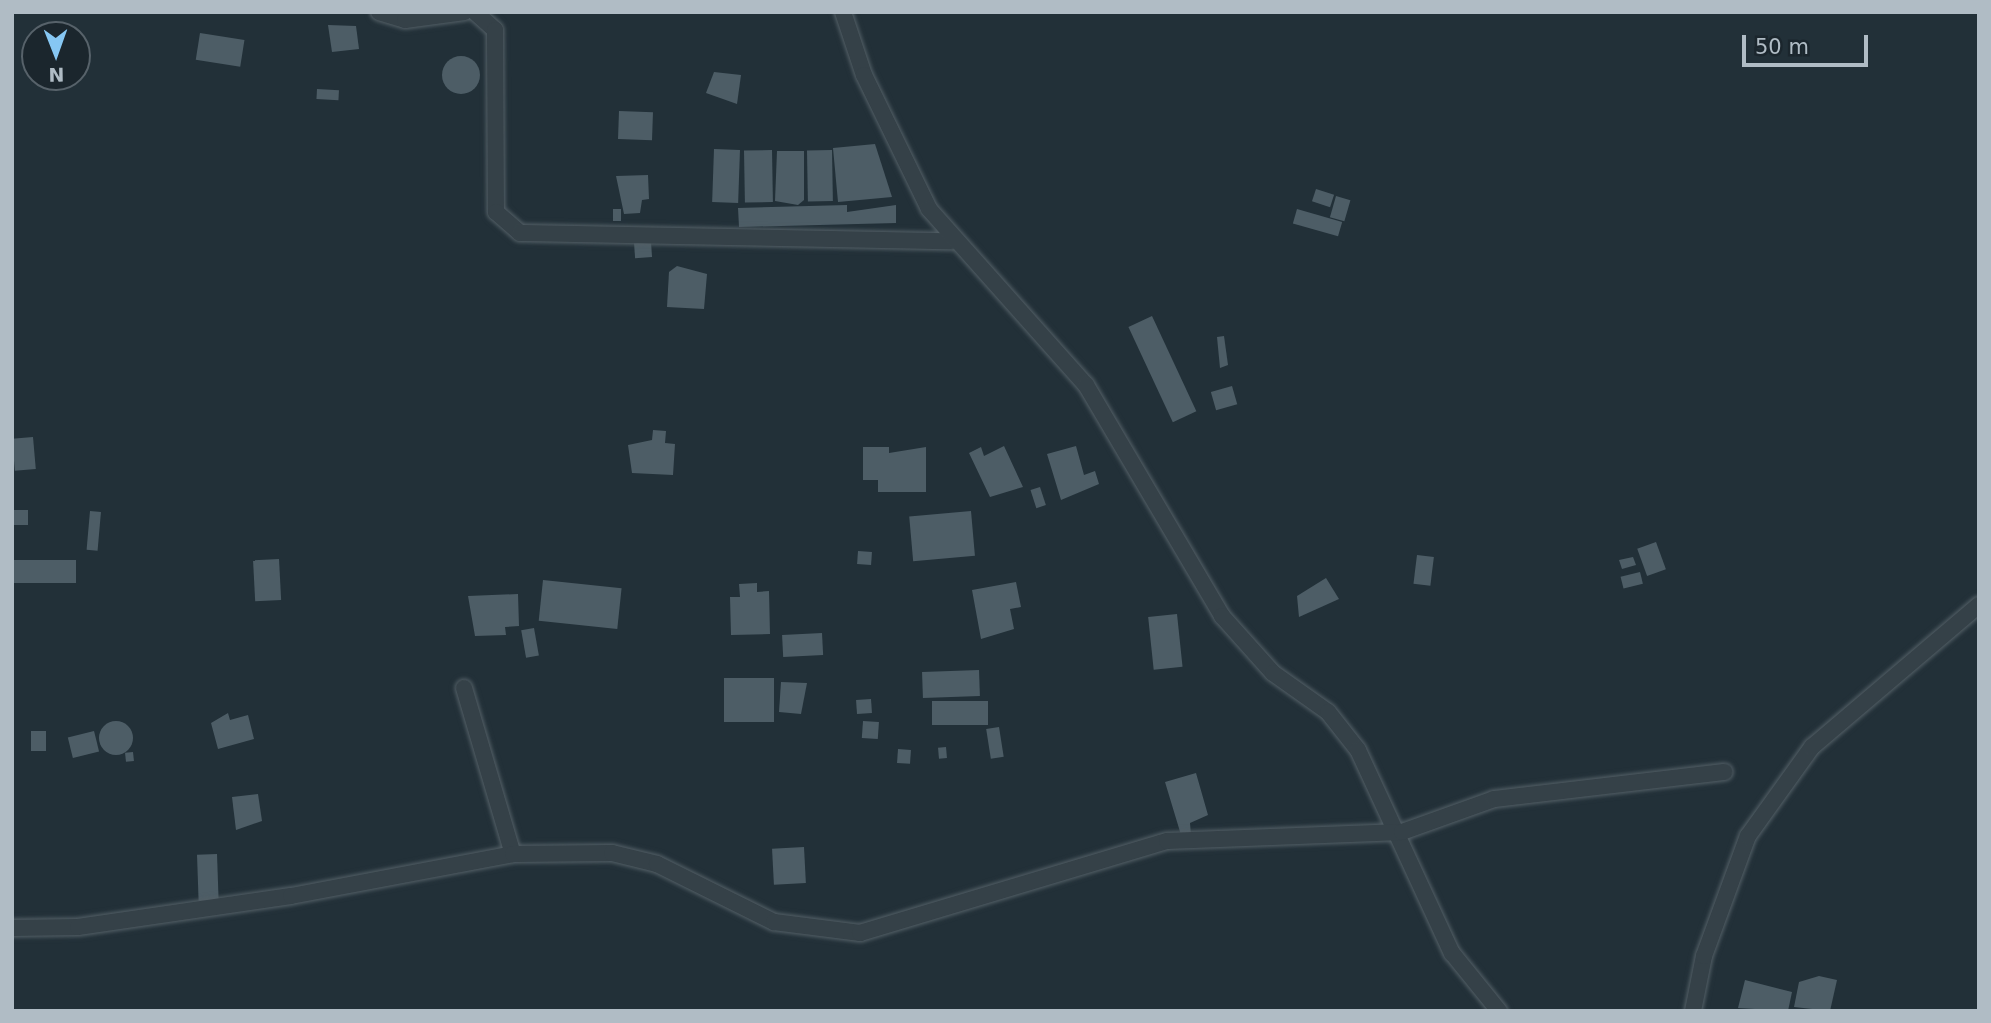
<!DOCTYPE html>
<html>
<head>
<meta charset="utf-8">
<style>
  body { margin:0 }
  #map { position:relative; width:1991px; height:1023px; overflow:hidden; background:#223038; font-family:"DejaVu Sans",sans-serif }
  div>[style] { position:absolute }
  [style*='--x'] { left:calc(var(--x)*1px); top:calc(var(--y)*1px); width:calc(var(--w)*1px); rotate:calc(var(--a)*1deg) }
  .building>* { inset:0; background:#4d5d66; transform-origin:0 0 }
  .round { border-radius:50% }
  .roads { filter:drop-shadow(0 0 2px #535f66) drop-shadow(0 0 2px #535f66) }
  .minor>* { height:16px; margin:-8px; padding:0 8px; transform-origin:8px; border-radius:8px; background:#354148 }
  span { translate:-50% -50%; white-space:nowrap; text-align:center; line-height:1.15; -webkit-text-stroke:5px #1b262d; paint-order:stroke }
  .frame { position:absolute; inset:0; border:14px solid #b0bcc5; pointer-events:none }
  .north { position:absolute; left:21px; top:21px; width:70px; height:70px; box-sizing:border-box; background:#1b262d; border:2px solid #57626a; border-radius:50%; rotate:179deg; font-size:19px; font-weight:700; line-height:28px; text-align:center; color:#b0bcc5 }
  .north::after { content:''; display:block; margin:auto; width:24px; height:32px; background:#86c7f3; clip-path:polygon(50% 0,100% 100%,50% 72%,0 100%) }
  .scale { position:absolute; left:1742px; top:35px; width:126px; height:32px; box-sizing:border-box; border:4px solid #b0bcc5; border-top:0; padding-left:9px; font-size:21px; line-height:24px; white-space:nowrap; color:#b0bcc5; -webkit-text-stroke:5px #1b262d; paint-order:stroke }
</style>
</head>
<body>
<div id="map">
  <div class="building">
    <div style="clip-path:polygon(328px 25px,356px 26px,359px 49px,332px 52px)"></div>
    <div style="left:200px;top:33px;width:45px;height:27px;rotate:9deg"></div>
    <div class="round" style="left:442px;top:56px;width:38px;height:38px"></div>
    <div style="clip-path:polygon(714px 72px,741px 75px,737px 104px,706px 93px)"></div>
    <div style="left:317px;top:89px;width:22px;height:10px;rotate:3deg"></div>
    <div style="left:619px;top:111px;width:34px;height:28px;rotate:2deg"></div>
    <div style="clip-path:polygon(875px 144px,892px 197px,838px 202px,833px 148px)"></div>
    <div style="left:714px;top:149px;width:26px;height:53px;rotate:2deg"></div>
    <div style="left:772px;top:150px;width:52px;height:28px;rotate:89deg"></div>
    <div style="left:832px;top:150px;width:51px;height:25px;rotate:89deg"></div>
    <div style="clip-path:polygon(777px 151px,804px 151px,804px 200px,798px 205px,775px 201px)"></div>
    <div style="clip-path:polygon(648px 175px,649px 199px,642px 200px,640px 213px,624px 214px,616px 176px)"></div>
    <div style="left:1316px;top:189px;width:19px;height:13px;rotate:18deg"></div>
    <div style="left:1336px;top:196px;width:15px;height:22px;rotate:16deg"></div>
    <div style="clip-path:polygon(847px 205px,847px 212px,896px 205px,896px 223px,739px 227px,738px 208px)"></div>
    <div style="left:613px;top:209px;width:8px;height:12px"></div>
    <div style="left:1297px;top:209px;width:47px;height:15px;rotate:16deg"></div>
    <div style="left:651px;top:242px;width:15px;height:17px;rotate:86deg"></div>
    <div style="clip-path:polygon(677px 266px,707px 274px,704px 309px,667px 307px,669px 272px)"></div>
    <div style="left:1152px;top:316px;width:105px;height:26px;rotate:65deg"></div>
    <div style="clip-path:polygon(1224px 336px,1228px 365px,1220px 368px,1217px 337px)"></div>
    <div style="left:1232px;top:386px;width:19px;height:22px;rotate:74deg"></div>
    <div style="clip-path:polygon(653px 430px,666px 431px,665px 443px,675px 444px,673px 475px,632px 473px,628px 445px,652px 440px)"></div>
    <div style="left:33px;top:437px;width:32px;height:21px;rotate:85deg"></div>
    <div style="clip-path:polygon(1004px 446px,1023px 487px,990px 497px,969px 453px,981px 447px,984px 456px)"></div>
    <div style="clip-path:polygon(1076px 446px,1084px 475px,1095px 471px,1099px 484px,1061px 500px,1047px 454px)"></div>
    <div style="clip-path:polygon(863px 447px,889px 447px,889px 453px,926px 447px,926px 492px,878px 492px,878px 480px,863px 480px)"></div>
    <div style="left:1040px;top:487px;width:19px;height:10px;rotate:72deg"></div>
    <div style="left:12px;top:510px;width:16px;height:15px"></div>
    <div style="left:90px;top:511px;width:11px;height:39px;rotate:5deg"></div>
    <div style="left:971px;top:511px;width:45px;height:62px;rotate:85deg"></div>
    <div style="left:1656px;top:542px;width:29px;height:20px;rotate:70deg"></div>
    <div style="left:858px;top:551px;width:14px;height:13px;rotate:4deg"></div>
    <div style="left:1417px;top:555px;width:17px;height:29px;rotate:7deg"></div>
    <div style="clip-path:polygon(1633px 557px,1636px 565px,1622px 569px,1619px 560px)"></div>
    <div style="left:279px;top:559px;width:41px;height:26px;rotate:87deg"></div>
    <div style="left:76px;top:560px;width:23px;height:63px;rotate:90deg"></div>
    <div style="left:1640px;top:572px;width:12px;height:20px;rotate:76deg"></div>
    <div style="clip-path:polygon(1326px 578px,1339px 599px,1299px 617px,1297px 596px)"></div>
    <div style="left:543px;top:580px;width:79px;height:41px;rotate:6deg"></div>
    <div style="clip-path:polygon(1016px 582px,1021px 607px,1010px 609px,1014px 629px,981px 639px,972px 590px)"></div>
    <div style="clip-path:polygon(757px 583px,757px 592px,769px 591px,770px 634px,731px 635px,730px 597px,740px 597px,739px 584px)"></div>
    <div style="clip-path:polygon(518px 594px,519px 626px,505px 627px,506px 635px,475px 636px,468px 596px)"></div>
    <div style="left:1177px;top:614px;width:53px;height:29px;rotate:84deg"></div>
    <div style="left:534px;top:628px;width:28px;height:13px;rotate:80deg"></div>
    <div style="left:822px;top:633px;width:22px;height:40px;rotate:87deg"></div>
    <div style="left:979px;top:670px;width:26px;height:57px;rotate:88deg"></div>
    <div style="left:724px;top:678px;width:50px;height:44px"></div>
    <div style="clip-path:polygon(781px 682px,807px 683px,801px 714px,779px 712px)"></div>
    <div style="left:871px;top:699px;width:14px;height:15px;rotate:86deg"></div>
    <div style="left:988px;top:701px;width:24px;height:56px;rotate:90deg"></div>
    <div style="clip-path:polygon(228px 713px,230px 720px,248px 715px,254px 739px,218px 749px,211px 723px)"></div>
    <div style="left:863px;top:721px;width:16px;height:17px;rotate:4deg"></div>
    <div class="round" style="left:99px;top:721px;width:34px;height:34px"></div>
    <div style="left:999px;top:727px;width:30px;height:13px;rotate:81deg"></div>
    <div style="left:31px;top:731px;width:15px;height:20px"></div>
    <div style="left:94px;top:731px;width:21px;height:27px;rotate:76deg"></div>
    <div style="left:946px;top:747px;width:11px;height:8px;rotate:85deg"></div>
    <div style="left:898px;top:749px;width:13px;height:14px;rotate:4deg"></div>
    <div style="left:133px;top:752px;width:9px;height:8px;rotate:84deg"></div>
    <div style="clip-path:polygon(1196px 773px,1208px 815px,1190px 823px,1191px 835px,1181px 835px,1165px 782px)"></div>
    <div style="clip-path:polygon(258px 794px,262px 821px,236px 830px,232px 797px)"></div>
    <div style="left:804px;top:847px;width:36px;height:32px;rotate:87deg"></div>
    <div style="left:217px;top:854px;width:46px;height:20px;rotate:88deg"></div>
    <div style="clip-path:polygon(1819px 976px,1837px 980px,1830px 1011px,1794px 1007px,1799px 982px)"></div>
    <div style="clip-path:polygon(1745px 980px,1792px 992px,1788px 1011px,1738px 1008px)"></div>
  </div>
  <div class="roads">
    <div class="minor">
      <div style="--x:379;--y:12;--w:27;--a:17"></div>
      <div style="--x:405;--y:20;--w:60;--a:-7.7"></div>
      <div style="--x:475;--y:12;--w:27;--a:42"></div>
      <div style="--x:495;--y:30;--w:182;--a:89.7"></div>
      <div style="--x:496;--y:212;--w:32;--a:41"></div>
      <div style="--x:520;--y:233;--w:431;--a:1.1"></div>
      <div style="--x:843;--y:12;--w:66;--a:71.6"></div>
      <div style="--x:864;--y:75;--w:149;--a:64.1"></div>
      <div style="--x:929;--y:209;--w:236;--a:48.3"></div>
      <div style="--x:1086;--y:385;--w:268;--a:59.5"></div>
      <div style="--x:1222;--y:616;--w:76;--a:48.2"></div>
      <div style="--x:1273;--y:673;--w:67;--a:35.3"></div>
      <div style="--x:1328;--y:712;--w:48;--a:51.7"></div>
      <div style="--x:1358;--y:750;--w:224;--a:65.2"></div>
      <div style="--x:1452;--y:953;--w:75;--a:51"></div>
      <div style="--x:464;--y:688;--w:173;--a:73.6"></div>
      <div style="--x:12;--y:928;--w:66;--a:-0.9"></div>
      <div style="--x:78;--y:927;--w:215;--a:-8.3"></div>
      <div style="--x:291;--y:896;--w:226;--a:-10.7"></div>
      <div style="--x:513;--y:854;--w:99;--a:-0.6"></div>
      <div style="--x:612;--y:853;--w:46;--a:13.7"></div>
      <div style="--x:657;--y:864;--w:131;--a:26.4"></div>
      <div style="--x:774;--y:922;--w:87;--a:7.3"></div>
      <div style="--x:860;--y:933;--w:320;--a:-16.7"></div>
      <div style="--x:1167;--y:841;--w:235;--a:-2.2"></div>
      <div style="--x:1402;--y:832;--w:98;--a:-19.7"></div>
      <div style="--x:1494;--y:799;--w:232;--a:-6.7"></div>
      <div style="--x:1693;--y:1011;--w:56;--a:-78.7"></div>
      <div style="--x:1704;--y:956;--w:128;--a:-69.9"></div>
      <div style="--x:1748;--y:836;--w:110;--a:-54.3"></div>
      <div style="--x:1812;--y:747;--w:219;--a:-40.4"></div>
    </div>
  </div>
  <div class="frame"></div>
  <div class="north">N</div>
  <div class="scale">50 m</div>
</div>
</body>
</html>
